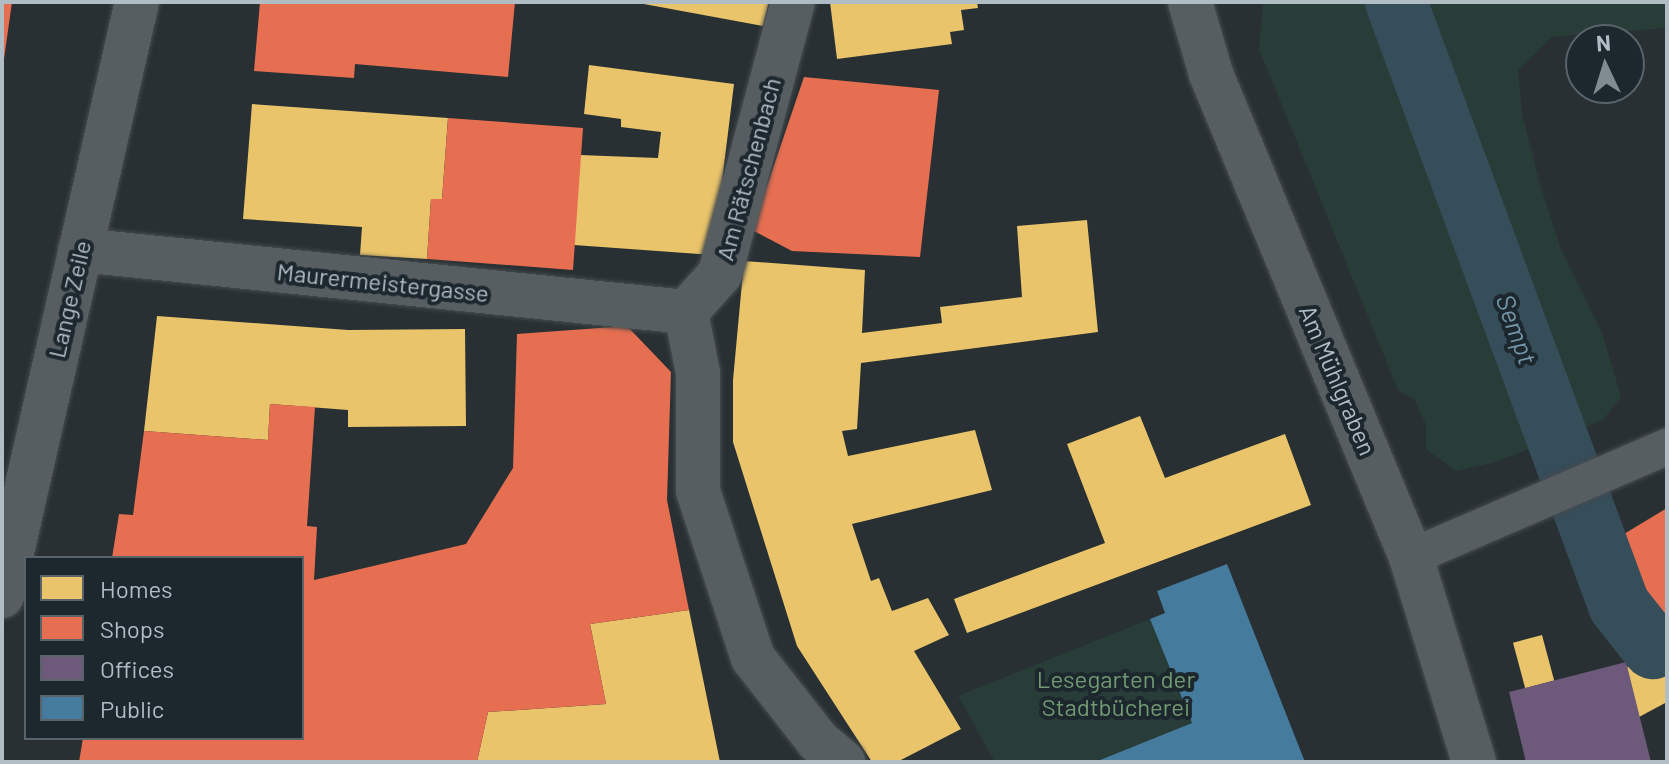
<!DOCTYPE html>
<html>
<head>
<meta charset="utf-8">
<style>
  body { margin:0 }
  #map { position:relative; width:1669px; height:764px; overflow:hidden; background:#283033; font-family:Barlow,sans-serif }
  div>[style] { position:absolute }
  [style*='--x'] { left:calc(var(--x)*1px); top:calc(var(--y)*1px); width:calc(var(--w)*1px); rotate:calc(var(--a)*1deg) }
  .green>* { inset:0; background:#283c38 }
  .homes>* { inset:0; background:#e9c46a; transform-origin:0 0 }
  .shops>* { inset:0; background:#e76f51 }
  .offices>* { inset:0; background:#6d597a }
  .public>* { inset:0; background:#457b9d }
  .canal>* { height:62px; margin:-31px; padding:0 31px; transform-origin:31px; border-radius:31px; background:#364d5a }
  .roads { filter:drop-shadow(0 0 2px #464b4e) drop-shadow(0 0 2px #464b4e) }
  .service>* { height:36px; margin:-18px; padding:0 18px; transform-origin:18px; border-radius:18px; background:#575e62 }
  .minor>* { height:44px; margin:-22px; padding:0 22px; transform-origin:22px; border-radius:22px; background:#575e62 }
  span { translate:-50% -50%; white-space:nowrap; text-align:center; line-height:1.15; -webkit-text-stroke:8px #1c272e; paint-order:stroke }
  .street-label { font-size:24px; color:#b1bdc5 }
  .park-label { font-size:24px; color:#719972 }
  .water-label { font-size:26px; color:#7395a7; font-style:italic }
  .frame { position:absolute; inset:0; border:4px solid #b1bdc5; pointer-events:none }
  .legend { position:absolute; left:24px; top:556px; width:280px; height:184px; box-sizing:border-box; background:#1c272e; border:2px solid #58636a; margin:0; padding:10px 14px; list-style:none; font-size:24px; color:#b1bdc5 }
  .legend li { display:flex; align-items:center; gap:16px; height:40px }
  .legend b { width:40px; border:2px solid #58636a }
  .north { position:absolute; left:1565px; top:24px; width:80px; height:80px; box-sizing:border-box; background:#1c272e; border:2px solid #58636a; border-radius:50%; rotate:356deg; font-size:22px; font-weight:700; line-height:32px; text-align:center; color:#b1bdc5 }
  .north::after { content:''; display:block; margin:auto; width:28px; height:36px; background:#818c92; clip-path:polygon(50% 0,100% 100%,50% 72%,0 100%) }
</style>
</head>
<body>
<div id="map">
  <div class="green">
    <div style="clip-path:polygon(1263px 2px,1667px 2px,1667px 28px,1552px 37px,1518px 70px,1522px 113px,1539px 180px,1560px 247px,1603px 335px,1621px 397px,1603px 420px,1496px 462px,1456px 471px,1426px 449px,1426px 425px,1415px 400px,1398px 390px,1259px 49px)"></div>
    <div style="clip-path:polygon(1150px 619px,1192px 723px,1094px 762px,995px 762px,958px 696px)"></div>
  </div>
  <div class="homes">
    <div style="clip-path:polygon(633px 2px,769px 2px,763px 26px)"></div>
    <div style="clip-path:polygon(830px 2px,977px 2px,978px 8px,961px 10px,964px 30px,950px 32px,952px 44px,837px 59px)"></div>
    <div style="clip-path:polygon(589px 65px,734px 84px,713px 255px,574px 245px,580px 155px,658px 158px,661px 132px,621px 127px,621px 119px,584px 114px)"></div>
    <div style="clip-path:polygon(252px 104px,448px 118px,442px 199px,431px 199px,427px 259px,360px 255px,362px 227px,243px 219px)"></div>
    <div style="clip-path:polygon(1087px 220px,1098px 332px,861px 363px,857px 429px,842px 431px,848px 456px,975px 430px,992px 490px,852px 524px,871px 581px,879px 578px,892px 611px,928px 598px,949px 635px,914px 651px,961px 729px,897px 762px,872px 762px,797px 646px,733px 442px,733px 380px,744px 261px,865px 270px,862px 333px,942px 323px,940px 307px,1022px 297px,1017px 226px)"></div>
    <div style="clip-path:polygon(157px 316px,348px 330px,465px 329px,466px 426px,348px 427px,348px 410px,270px 404px,268px 440px,144px 431px)"></div>
    <div style="clip-path:polygon(1140px 416px,1165px 478px,1285px 434px,1311px 505px,967px 633px,954px 599px,1105px 543px,1067px 444px)"></div>
    <div style="clip-path:polygon(689px 610px,720px 762px,477px 762px,488px 712px,606px 704px,590px 624px)"></div>
    <div style="left:1542px;top:635px;width:47px;height:30px;rotate:75deg"></div>
    <div style="clip-path:polygon(1667px 644px,1667px 702px,1639px 717px,1627px 667px)"></div>
  </div>
  <div class="shops">
    <div style="clip-path:polygon(2px 2px,12px 2px,4px 59px,2px 59px)"></div>
    <div style="clip-path:polygon(260px 2px,515px 2px,508px 77px,355px 64px,354px 78px,254px 71px)"></div>
    <div style="clip-path:polygon(804px 77px,939px 90px,920px 257px,792px 251px,752px 230px)"></div>
    <div style="clip-path:polygon(448px 118px,583px 128px,573px 270px,427px 259px,431px 199px,442px 199px)"></div>
    <div style="clip-path:polygon(627px 326px,671px 372px,667px 500px,689px 610px,590px 624px,606px 704px,488px 712px,477px 762px,79px 762px,83px 738px,302px 738px,302px 558px,112px 558px,119px 514px,133px 515px,144px 431px,268px 440px,270px 404px,315px 407px,307px 526px,317px 527px,314px 580px,466px 544px,513px 468px,517px 334px)"></div>
    <div style="clip-path:polygon(1667px 508px,1667px 628px,1614px 540px)"></div>
  </div>
  <div class="offices">
    <div style="clip-path:polygon(1626px 662px,1651px 762px,1526px 762px,1509px 692px)"></div>
  </div>
  <div class="public">
    <div style="clip-path:polygon(1227px 564px,1305px 762px,1095px 762px,1192px 723px,1150px 619px,1165px 613px,1157px 591px)"></div>
  </div>
  <div class="canal">
    <div style="--x:1396;--y:2;--w:643;--a:69.7"></div>
    <div style="--x:1619;--y:605;--w:55;--a:51.7"></div>
  </div>
  <div class="roads">
    <div class="service">
      <div style="--x:1411;--y:557;--w:279;--a:-23.3"></div>
    </div>
    <div class="minor">
      <div style="--x:1190;--y:2;--w:75;--a:73.7"></div>
      <div style="--x:1211;--y:74;--w:523;--a:67.51"></div>
      <div style="--x:1411;--y:557;--w:214;--a:72.9"></div>
      <div style="--x:80;--y:250;--w:609;--a:5.84"></div>
      <div style="--x:686;--y:312;--w:62;--a:78.9"></div>
      <div style="--x:698;--y:373;--w:118;--a:90"></div>
      <div style="--x:698;--y:491;--w:176;--a:71.8"></div>
      <div style="--x:753;--y:658;--w:105;--a:51.9"></div>
      <div style="--x:818;--y:741;--w:33;--a:40"></div>
      <div style="--x:686;--y:312;--w:51;--a:-48.2"></div>
      <div style="--x:720;--y:274;--w:282;--a:-75"></div>
      <div style="--x:2;--y:596;--w:609;--a:-77.2"></div>
    </div>
  </div>
  <div class="street-label">
    <span style="left:748px;top:169px;rotate:-75deg">Am Rätschenbach</span>
    <span style="left:383px;top:282px;rotate:6deg">Maurermeistergasse</span>
    <span style="left:69px;top:299px;rotate:-77deg">Lange Zeile</span>
    <span style="left:1338px;top:380px;rotate:67deg">Am Mühlgraben</span>
  </div>
  <div class="park-label">
    <span style="left:1116px;top:693px">Lesegarten der<br>Stadtbücherei</span>
  </div>
  <div class="water-label">
    <span style="left:1517px;top:329px;rotate:70deg">Sempt</span>
  </div>
  <div class="frame"></div>
  <ul class="legend">
  <li><b style="height:22px;background:#e9c46a"></b>Homes</li>
  <li><b style="height:22px;background:#e76f51"></b>Shops</li>
  <li><b style="height:22px;background:#6d597a"></b>Offices</li>
  <li><b style="height:22px;background:#457b9d"></b>Public</li>
  </ul>
  <div class="north">N</div>
</div>
</body>
</html>
